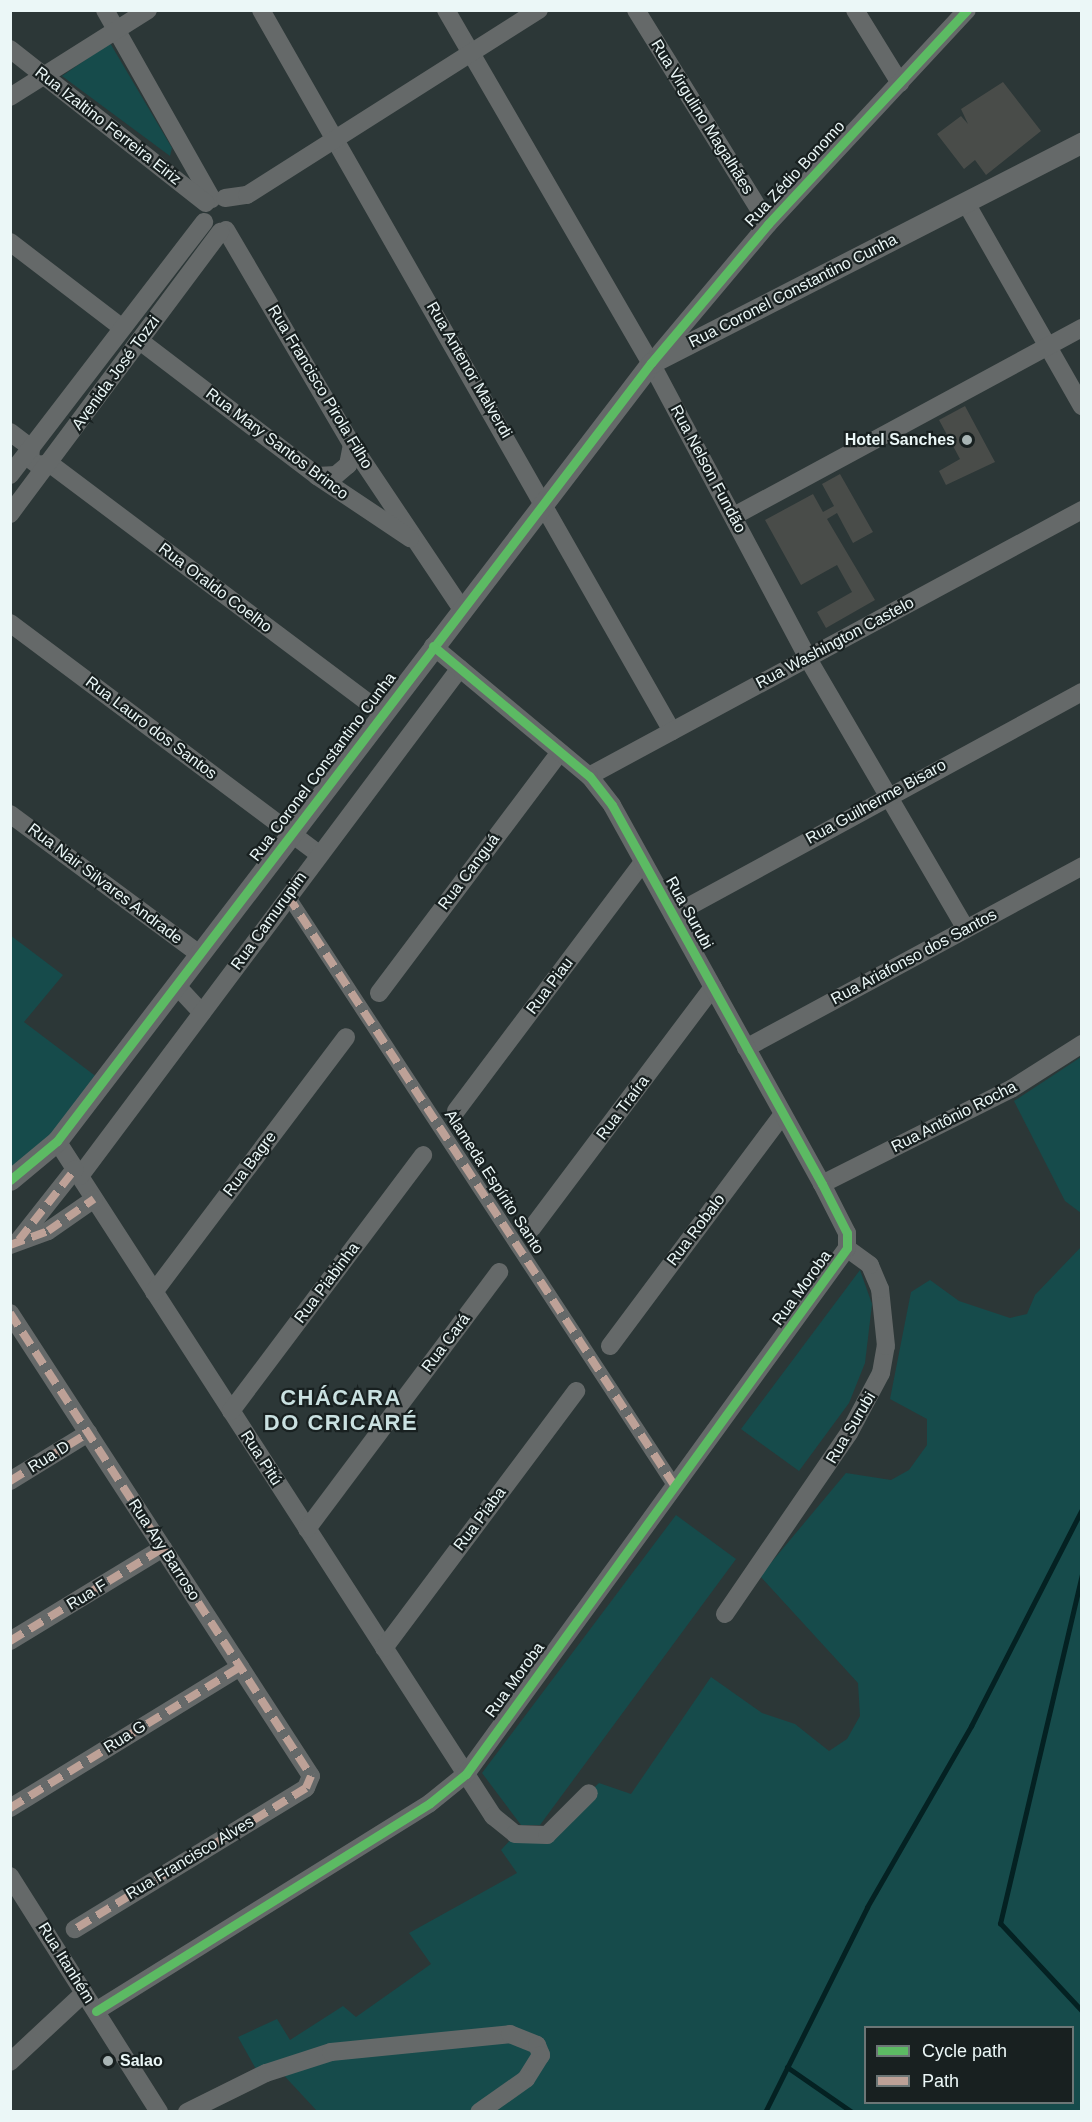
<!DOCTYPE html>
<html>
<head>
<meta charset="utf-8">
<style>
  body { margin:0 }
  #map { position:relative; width:1092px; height:2122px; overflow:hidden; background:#2c3737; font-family:Helvetica,sans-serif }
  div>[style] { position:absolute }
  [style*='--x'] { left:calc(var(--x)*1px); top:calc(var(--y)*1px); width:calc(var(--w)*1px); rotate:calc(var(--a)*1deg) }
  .green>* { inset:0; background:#164b4b }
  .stream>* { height:5px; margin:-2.5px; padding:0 2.5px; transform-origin:2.5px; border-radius:2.5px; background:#042122 }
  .building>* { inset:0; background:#494c49 }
  .pedestrian>* { height:14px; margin:-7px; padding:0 7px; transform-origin:7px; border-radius:7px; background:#656969 }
  .minor>* { height:18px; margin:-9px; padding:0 9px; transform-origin:9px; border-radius:9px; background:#656969 }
  .tertiary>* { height:21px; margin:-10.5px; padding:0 10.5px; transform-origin:10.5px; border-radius:10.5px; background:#656969 }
  .quiet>* { height:8px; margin-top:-4px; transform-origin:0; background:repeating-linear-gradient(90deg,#bda197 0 15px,transparent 0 23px) }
  .cycleway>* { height:9px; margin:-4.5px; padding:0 4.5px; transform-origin:4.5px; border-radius:4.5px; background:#5cba63 }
  .dots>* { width:16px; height:16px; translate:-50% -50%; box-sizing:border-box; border:3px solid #182020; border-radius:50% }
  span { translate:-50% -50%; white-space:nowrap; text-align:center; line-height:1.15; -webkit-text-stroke:4.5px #182020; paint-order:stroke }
  .street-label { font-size:16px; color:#ebf7f7 }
  .poi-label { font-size:16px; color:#ebf7f7; font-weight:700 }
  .right { translate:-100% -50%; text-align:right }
  .left { translate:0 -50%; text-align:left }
  .district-label { font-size:22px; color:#cae1e1; font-weight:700; letter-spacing:1.5px }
  .frame { position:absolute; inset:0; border:12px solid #ebf7f7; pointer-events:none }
  .legend { position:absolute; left:864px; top:2026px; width:210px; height:78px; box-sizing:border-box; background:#182020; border:2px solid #6c7676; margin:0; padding:8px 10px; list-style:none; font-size:18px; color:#ebf7f7 }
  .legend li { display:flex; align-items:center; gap:12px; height:30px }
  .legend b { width:30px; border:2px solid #6c7676 }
</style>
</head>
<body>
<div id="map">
  <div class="green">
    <div style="clip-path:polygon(110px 43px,172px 148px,170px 156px,62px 76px)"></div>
    <div style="clip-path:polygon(10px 935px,63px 975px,24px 1022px,102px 1081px,41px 1150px,10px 1171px)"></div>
    <div style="clip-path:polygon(1081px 1057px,1081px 1213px,1065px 1201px,1014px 1101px)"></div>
    <div style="clip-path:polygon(evenodd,1081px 1247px,1081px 2111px,317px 2111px,278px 2069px,262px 2080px,238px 2037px,277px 2019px,290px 2040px,343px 2006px,356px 2017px,431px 1964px,409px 1933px,517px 1873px,501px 1850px,514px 1836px,543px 1838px,599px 1783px,631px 1794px,711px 1677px,762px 1713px,795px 1724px,829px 1751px,847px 1739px,860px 1716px,858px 1683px,760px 1576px,846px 1473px,891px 1480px,909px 1470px,927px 1445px,927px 1419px,890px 1399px,911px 1292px,930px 1280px,959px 1301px,1010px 1318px,1027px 1314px,1035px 1295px,1081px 1247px,866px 2028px,1072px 2028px,1072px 2102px,866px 2102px,866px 2028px)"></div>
    <div style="clip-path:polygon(860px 1270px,872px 1304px,865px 1363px,849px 1403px,799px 1471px,741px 1429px)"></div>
    <div style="clip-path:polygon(676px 1515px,736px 1559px,540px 1825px,521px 1825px,482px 1773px)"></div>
  </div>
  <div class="stream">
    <div style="--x:1082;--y:1574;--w:359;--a:103.2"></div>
    <div style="--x:1000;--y:1923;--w:120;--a:47"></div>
    <div style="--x:787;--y:2067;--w:79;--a:34.7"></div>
    <div style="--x:765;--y:2112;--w:229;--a:-63.5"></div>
    <div style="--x:867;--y:1907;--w:209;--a:-60.1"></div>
    <div style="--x:971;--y:1726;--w:244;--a:-62.9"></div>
  </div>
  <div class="building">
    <div style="clip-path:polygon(1003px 82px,1041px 131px,986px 175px,975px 160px,964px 169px,937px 134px,961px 116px,968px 124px,961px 109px)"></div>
    <div style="clip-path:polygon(965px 406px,995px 462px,946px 485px,939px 471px,960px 459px,939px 420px)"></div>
    <div style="clip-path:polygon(840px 474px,873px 532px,853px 543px,837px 513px,827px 519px,875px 600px,826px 628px,817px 612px,852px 592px,837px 565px,801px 585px,765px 520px,813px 494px,823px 512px,834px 506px,822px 484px)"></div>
  </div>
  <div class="pedestrian">
    <div style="--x:288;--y:896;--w:704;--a:56.76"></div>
  </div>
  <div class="minor">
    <div style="--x:105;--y:10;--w:217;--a:60.5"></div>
    <div style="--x:261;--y:10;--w:830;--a:60.32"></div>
    <div style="--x:446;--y:10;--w:408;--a:59.9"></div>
    <div style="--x:651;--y:363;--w:333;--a:62"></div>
    <div style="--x:807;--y:657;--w:315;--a:59.7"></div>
    <div style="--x:636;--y:10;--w:251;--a:58.3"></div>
    <div style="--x:855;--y:10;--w:86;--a:58.3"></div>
    <div style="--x:10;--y:49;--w:249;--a:38.2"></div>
    <div style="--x:10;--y:97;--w:163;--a:-32.2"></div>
    <div style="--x:225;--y:198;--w:22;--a:-8"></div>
    <div style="--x:247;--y:195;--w:346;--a:-32.4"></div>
    <div style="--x:966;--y:203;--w:234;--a:60.3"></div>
    <div style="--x:226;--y:230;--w:249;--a:59.6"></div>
    <div style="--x:352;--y:445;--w:196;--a:56.2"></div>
    <div style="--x:10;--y:242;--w:140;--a:37.4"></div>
    <div style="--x:140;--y:341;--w:223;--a:37.3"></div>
    <div style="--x:317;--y:476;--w:112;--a:33.7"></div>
    <div style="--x:654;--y:360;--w:177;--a:-50"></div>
    <div style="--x:768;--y:224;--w:292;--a:-47.1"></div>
    <div style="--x:10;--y:432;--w:26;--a:37"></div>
    <div style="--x:31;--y:448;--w:11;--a:95"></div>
    <div style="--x:30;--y:459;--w:10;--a:37"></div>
    <div style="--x:38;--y:465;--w:11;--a:-10"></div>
    <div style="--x:49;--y:463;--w:416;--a:36.9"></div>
    <div style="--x:10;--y:475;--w:319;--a:-52.5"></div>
    <div style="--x:317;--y:476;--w:19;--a:-3"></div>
    <div style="--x:336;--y:475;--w:16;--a:-40"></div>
    <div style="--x:348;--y:465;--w:20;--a:-79"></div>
    <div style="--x:10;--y:514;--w:352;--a:-53.3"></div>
    <div style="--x:734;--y:516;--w:396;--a:-28.4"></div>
    <div style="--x:10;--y:623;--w:386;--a:36.8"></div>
    <div style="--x:589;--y:776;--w:560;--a:-28.35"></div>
    <div style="--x:10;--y:814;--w:235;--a:36.5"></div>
    <div style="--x:673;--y:915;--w:466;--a:-28.6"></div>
    <div style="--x:176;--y:985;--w:38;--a:47"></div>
    <div style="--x:379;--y:993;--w:301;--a:-53.1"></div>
    <div style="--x:746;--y:1048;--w:382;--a:-28.4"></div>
    <div style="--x:456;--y:1111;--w:311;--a:-53.1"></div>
    <div style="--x:57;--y:1141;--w:804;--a:57.14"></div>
    <div style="--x:493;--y:1816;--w:28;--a:39"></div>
    <div style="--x:515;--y:1834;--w:32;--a:2"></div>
    <div style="--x:547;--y:1835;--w:59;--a:-45"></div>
    <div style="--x:80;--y:1176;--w:634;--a:-53.2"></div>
    <div style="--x:822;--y:1184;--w:212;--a:-26.7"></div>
    <div style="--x:1011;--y:1089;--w:84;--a:-32.4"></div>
    <div style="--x:532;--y:1228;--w:301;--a:-53.1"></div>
    <div style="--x:19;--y:1240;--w:90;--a:-51.7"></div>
    <div style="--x:10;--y:1245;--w:40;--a:-20.2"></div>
    <div style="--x:48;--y:1231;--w:56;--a:-34.8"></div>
    <div style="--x:154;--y:1292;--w:319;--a:-53"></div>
    <div style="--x:10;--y:1313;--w:552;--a:56.97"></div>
    <div style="--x:311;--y:1776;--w:13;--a:113"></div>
    <div style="--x:306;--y:1788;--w:271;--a:148.6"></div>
    <div style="--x:610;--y:1346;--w:289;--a:-53.3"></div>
    <div style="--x:231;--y:1411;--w:320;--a:-53.1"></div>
    <div style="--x:10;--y:1481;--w:92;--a:-31.6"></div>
    <div style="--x:307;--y:1529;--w:321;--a:-53.2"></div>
    <div style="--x:725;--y:1614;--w:219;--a:-55.6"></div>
    <div style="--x:849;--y:1433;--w:68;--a:-61.9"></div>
    <div style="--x:881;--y:1373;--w:27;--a:-80"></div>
    <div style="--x:886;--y:1346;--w:57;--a:-96"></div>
    <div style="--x:880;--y:1289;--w:26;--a:-113"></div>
    <div style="--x:870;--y:1265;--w:29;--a:-144"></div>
    <div style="--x:10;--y:1641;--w:179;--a:-31.3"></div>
    <div style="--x:384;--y:1648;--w:321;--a:-53.2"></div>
    <div style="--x:10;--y:1808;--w:270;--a:-31.5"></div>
    <div style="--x:10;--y:1876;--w:279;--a:57.7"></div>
    <div style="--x:96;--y:2011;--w:393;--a:-31.9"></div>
    <div style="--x:430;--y:1803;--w:46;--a:-38.9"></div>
    <div style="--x:466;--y:1774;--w:649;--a:-54.08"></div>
    <div style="--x:847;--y:1248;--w:15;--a:-90"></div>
    <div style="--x:847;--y:1233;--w:55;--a:-117"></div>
    <div style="--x:822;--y:1184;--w:433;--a:-119"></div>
    <div style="--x:612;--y:805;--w:37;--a:-128"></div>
    <div style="--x:589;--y:776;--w:203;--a:-140.2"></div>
    <div style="--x:10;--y:2062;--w:101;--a:-43"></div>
    <div style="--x:187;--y:2112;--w:88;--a:-26.3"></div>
    <div style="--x:266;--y:2073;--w:68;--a:-17.9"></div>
    <div style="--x:331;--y:2052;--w:180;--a:-5.7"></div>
    <div style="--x:510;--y:2034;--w:29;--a:22"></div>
    <div style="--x:537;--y:2045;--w:11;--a:68"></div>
    <div style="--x:541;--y:2055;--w:28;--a:122"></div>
    <div style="--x:526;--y:2079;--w:57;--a:144.9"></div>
  </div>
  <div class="tertiary">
    <div style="--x:10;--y:1180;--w:61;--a:-39.7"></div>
    <div style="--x:57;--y:1141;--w:979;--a:-52.64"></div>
    <div style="--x:651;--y:363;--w:484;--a:-27.1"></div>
  </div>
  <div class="quiet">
    <div style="--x:288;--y:896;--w:704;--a:56.76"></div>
    <div style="--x:19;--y:1240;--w:90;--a:-51.7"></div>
    <div style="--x:10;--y:1245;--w:40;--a:-20.2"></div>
    <div style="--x:48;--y:1231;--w:56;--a:-34.8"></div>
    <div style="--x:10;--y:1313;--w:552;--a:56.97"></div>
    <div style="--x:311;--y:1776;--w:13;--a:113"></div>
    <div style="--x:306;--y:1788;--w:271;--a:148.6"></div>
    <div style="--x:10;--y:1481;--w:92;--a:-31.6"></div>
    <div style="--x:10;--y:1641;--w:179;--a:-31.3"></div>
    <div style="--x:10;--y:1808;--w:270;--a:-31.5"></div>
  </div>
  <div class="cycleway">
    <div style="--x:10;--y:1180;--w:61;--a:-39.7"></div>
    <div style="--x:57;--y:1141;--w:979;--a:-52.64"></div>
    <div style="--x:651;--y:363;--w:182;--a:-49.9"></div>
    <div style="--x:768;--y:224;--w:292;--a:-47.1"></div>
    <div style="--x:96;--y:2011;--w:393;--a:-31.9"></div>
    <div style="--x:430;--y:1803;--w:46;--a:-38.9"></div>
    <div style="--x:466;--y:1774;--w:649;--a:-54.08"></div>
    <div style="--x:847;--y:1248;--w:15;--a:-90"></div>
    <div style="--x:847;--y:1233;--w:55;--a:-117"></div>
    <div style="--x:822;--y:1184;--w:433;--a:-119"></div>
    <div style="--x:612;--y:805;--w:37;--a:-128"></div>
    <div style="--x:589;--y:776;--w:203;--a:-140.2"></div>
  </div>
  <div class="dots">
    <div style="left:967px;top:440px;background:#a8b4b4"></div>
    <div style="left:108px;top:2061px;background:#a8b4b4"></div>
  </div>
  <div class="street-label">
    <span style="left:702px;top:117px;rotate:58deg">Rua Virgulino Magalhães</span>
    <span style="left:108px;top:126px;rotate:38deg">Rua Izaltino Ferreira Eiriz</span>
    <span style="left:795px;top:174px;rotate:-47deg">Rua Zédio Bonomo</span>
    <span style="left:793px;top:291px;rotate:-27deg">Rua Coronel Constantino Cunha</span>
    <span style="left:469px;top:370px;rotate:60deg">Rua Antenor Malverdi</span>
    <span style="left:116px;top:373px;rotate:-54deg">Avenida José Tozzi</span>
    <span style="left:320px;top:387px;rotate:59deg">Rua Francisco Pirola Filho</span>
    <span style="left:277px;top:444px;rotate:37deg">Rua Mary Santos Brinco</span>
    <span style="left:708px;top:469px;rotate:62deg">Rua Nelson Fundão</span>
    <span style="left:215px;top:588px;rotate:37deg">Rua Oraldo Coelho</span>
    <span style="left:835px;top:643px;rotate:-28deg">Rua Washington Castelo</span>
    <span style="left:151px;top:728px;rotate:37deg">Rua Lauro dos Santos</span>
    <span style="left:323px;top:767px;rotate:-53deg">Rua Coronel Constantino Cunha</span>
    <span style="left:876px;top:802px;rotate:-29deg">Rua Guilherme Bisaro</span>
    <span style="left:469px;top:872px;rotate:-53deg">Rua Canguá</span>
    <span style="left:105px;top:884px;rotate:37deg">Rua Nair Silvares Andrade</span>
    <span style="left:689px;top:913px;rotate:61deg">Rua Surubi</span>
    <span style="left:269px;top:921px;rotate:-54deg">Rua Camurupim</span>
    <span style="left:914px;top:957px;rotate:-28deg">Rua Ariafonso dos Santos</span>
    <span style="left:550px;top:986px;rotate:-53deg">Rua Piau</span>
    <span style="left:623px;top:1108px;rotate:-53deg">Rua Traíra</span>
    <span style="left:954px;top:1117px;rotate:-27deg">Rua Antônio Rocha</span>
    <span style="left:250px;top:1164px;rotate:-53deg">Rua Bagre</span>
    <span style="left:494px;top:1182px;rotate:57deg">Alameda Espírito Santo</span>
    <span style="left:696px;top:1230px;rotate:-53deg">Rua Robalo</span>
    <span style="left:327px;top:1283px;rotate:-53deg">Rua Piabinha</span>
    <span style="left:802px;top:1288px;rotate:-54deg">Rua Moroba</span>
    <span style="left:446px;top:1343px;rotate:-53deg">Rua Cará</span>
    <span style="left:851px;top:1428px;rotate:-59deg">Rua Surubi</span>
    <span style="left:49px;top:1457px;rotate:-32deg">Rua D</span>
    <span style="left:261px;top:1458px;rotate:57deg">Rua Pitú</span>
    <span style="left:480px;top:1519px;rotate:-53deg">Rua Piaba</span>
    <span style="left:164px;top:1550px;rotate:57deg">Rua Ary Barroso</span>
    <span style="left:87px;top:1595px;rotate:-31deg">Rua F</span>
    <span style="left:515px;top:1680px;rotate:-54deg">Rua Moroba</span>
    <span style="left:125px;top:1737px;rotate:-32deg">Rua G</span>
    <span style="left:190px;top:1858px;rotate:-31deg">Rua Francisco Alves</span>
    <span style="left:66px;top:1963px;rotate:58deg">Rua Itanhém</span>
  </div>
  <div class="poi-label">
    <span class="right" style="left:955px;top:440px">Hotel Sanches</span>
    <span class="left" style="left:120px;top:2061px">Salao</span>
  </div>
  <div class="district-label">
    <span style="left:341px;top:1410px">CHÁCARA<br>DO CRICARÉ</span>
  </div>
  <div class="frame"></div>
  <ul class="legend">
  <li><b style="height:8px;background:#5cba63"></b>Cycle path</li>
  <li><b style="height:8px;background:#bda197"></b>Path</li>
  </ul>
</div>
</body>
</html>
